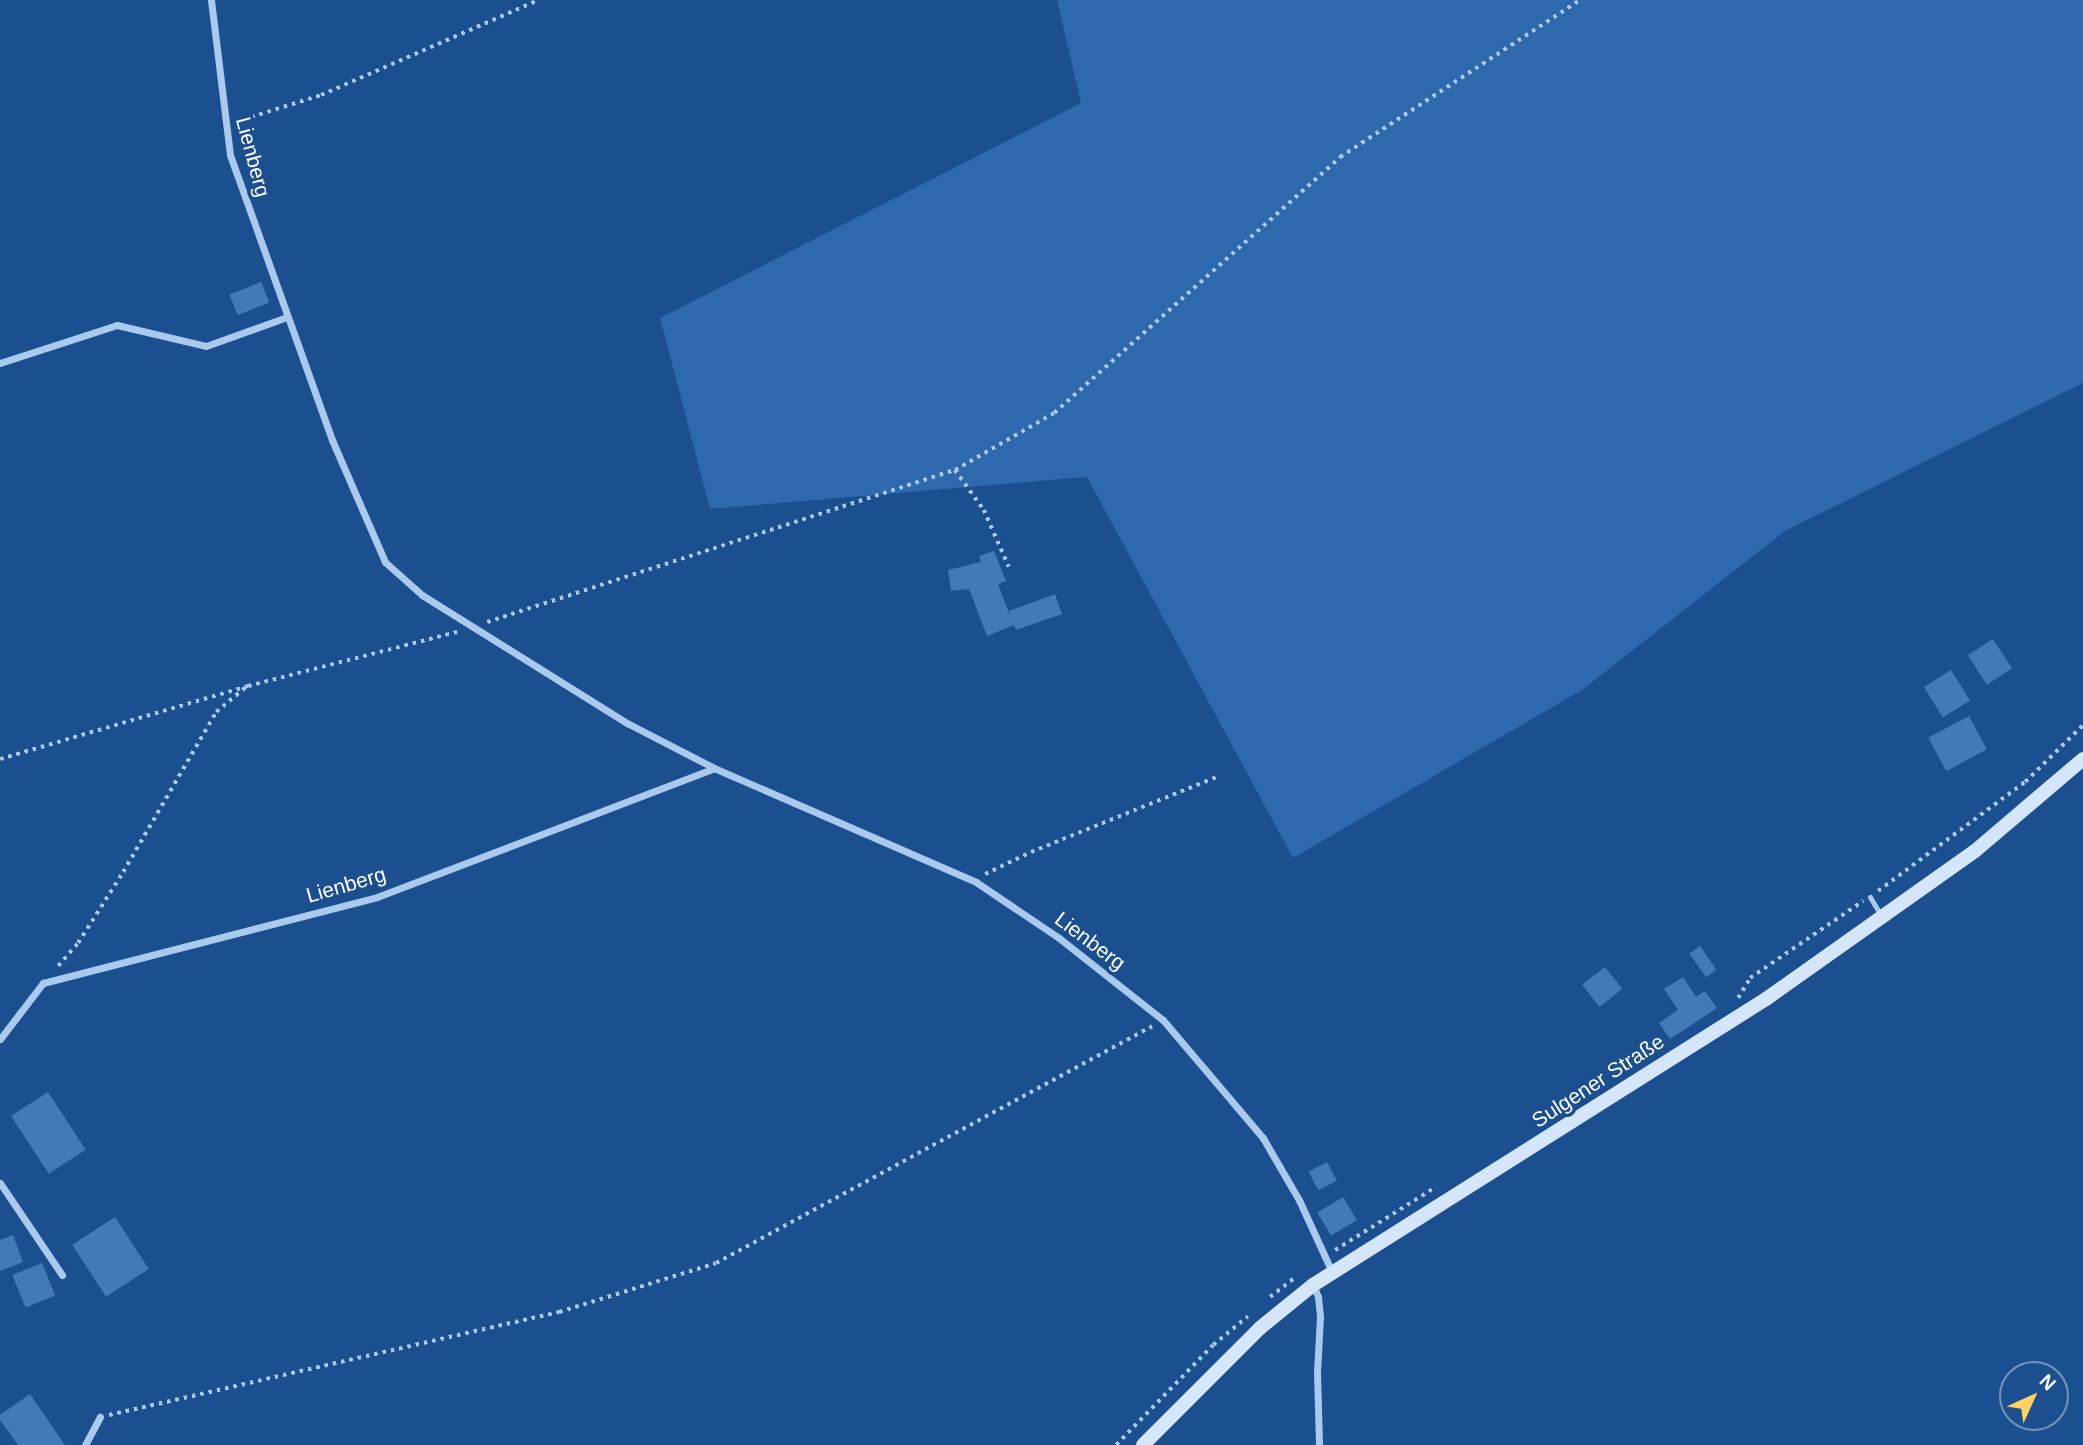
<!DOCTYPE html>
<html>
<head>
<meta charset="utf-8">
<style>
  body { margin:0 }
  #map { position:relative; width:2083px; height:1445px; overflow:hidden; background:#1b4f8f; font-family:Arial,sans-serif }
  div>[style] { position:absolute }
  [style*='--x'] { left:calc(var(--x)*1px); top:calc(var(--y)*1px); width:calc(var(--w)*1px); rotate:calc(var(--a)*1deg) }
  .green>* { inset:0; background:#2e69ad }
  .building>* { inset:0; background:#4478b7; transform-origin:0 0 }
  .path>* { height:3.5px; margin-top:-1.75px; transform-origin:0; background:repeating-linear-gradient(90deg,#a9c9ee 0 3.5px,transparent 0 8.5px) }
  .lane>* { height:5px; margin:-2.5px; padding:0 2.5px; transform-origin:2.5px; border-radius:2.5px; background:#a9c9ee }
  .street>* { height:7px; margin:-3.5px; padding:0 3.5px; transform-origin:3.5px; border-radius:3.5px; background:#a9c9ee }
  .secondary>* { height:14px; margin:-7px; padding:0 7px; transform-origin:7px; border-radius:7px; background:#d6e6fa }
  span { translate:-50% -50%; white-space:nowrap; text-align:center; line-height:1.15; -webkit-text-stroke:7px #1b4f8f; paint-order:stroke }
  .street-label { font-size:21px; color:#fff }
  .north { position:absolute; left:1999px; top:1361px; width:70px; height:70px; box-sizing:border-box; background:#1b4f8f; border:2px solid #7695bc; border-radius:50%; rotate:45deg; font-size:19px; font-weight:700; line-height:28px; text-align:center; color:#fff }
  .north::after { content:''; display:block; margin:auto; width:24px; height:32px; background:#ffd166; clip-path:polygon(50% 0,100% 100%,50% 72%,0 100%) }
</style>
</head>
<body>
<div id="map">
  <div class="green">
    <div style="clip-path:polygon(1057px 0,2083px 0,2083px 383px,1785px 531px,1582px 690px,1293px 858px,1087px 477px,710px 509px,660px 318px,1081px 103px)"></div>
  </div>
  <div class="building">
    <div style="left:261px;top:282px;width:22px;height:34px;rotate:68deg"></div>
    <div style="clip-path:polygon(994px 551px,1006px 581px,998px 584px,1012px 621px,1009px 611px,1055px 594px,1062px 614px,1016px 630px,1014px 625px,987px 636px,969px 589px,951px 591px,948px 570px,981px 562px,979px 556px)"></div>
    <div style="left:1993px;top:639px;width:35px;height:30px;rotate:57deg"></div>
    <div style="left:1951px;top:670px;width:36px;height:32px;rotate:58deg"></div>
    <div style="left:1969px;top:716px;width:38px;height:46px;rotate:62deg"></div>
    <div style="left:1700px;top:946px;width:29px;height:13px;rotate:55deg"></div>
    <div style="left:1605px;top:967px;width:28px;height:29px;rotate:52deg"></div>
    <div style="clip-path:polygon(1683px 977px,1696px 997px,1705px 991px,1717px 1008px,1670px 1039px,1659px 1023px,1678px 1010px,1664px 989px)"></div>
    <div style="left:48px;top:1092px;width:69px;height:44px;rotate:57deg"></div>
    <div style="left:1327px;top:1162px;width:21px;height:21px;rotate:62deg"></div>
    <div style="left:1343px;top:1197px;width:27px;height:30px;rotate:59deg"></div>
    <div style="left:115px;top:1217px;width:62px;height:51px;rotate:57deg"></div>
    <div style="clip-path:polygon(13px 1235px,23px 1262px,0 1271px,0 1240px)"></div>
    <div style="left:42px;top:1263px;width:35px;height:32px;rotate:68deg"></div>
    <div style="clip-path:polygon(30px 1394px,65px 1445px,18px 1445px,0 1420px,0 1415px)"></div>
  </div>
  <div class="path">
    <div style="--x:235;--y:122;--w:90;--a:-17.4"></div>
    <div style="--x:321;--y:95;--w:237;--a:-23.6"></div>
    <div style="--x:955;--y:470;--w:114;--a:-29.9"></div>
    <div style="--x:1054;--y:413;--w:384;--a:-41.8"></div>
    <div style="--x:1340;--y:157;--w:287;--a:-33.2"></div>
    <div style="--x:487;--y:622;--w:492;--a:-18"></div>
    <div style="--x:955;--y:470;--w:49;--a:54.1"></div>
    <div style="--x:984;--y:510;--w:62;--a:66.3"></div>
    <div style="--x:0;--y:759;--w:259;--a:-16.4"></div>
    <div style="--x:248;--y:686;--w:219;--a:-14.5"></div>
    <div style="--x:985;--y:874;--w:51;--a:-25.6"></div>
    <div style="--x:1031;--y:852;--w:201;--a:-22"></div>
    <div style="--x:1878;--y:891;--w:183;--a:-36.6"></div>
    <div style="--x:2025;--y:782;--w:81;--a:-44.5"></div>
    <div style="--x:58;--y:966;--w:30;--a:-49"></div>
    <div style="--x:78;--y:943;--w:84;--a:-57.6"></div>
    <div style="--x:123;--y:872;--w:185;--a:-59.8"></div>
    <div style="--x:216;--y:712;--w:39;--a:-40"></div>
    <div style="--x:1738;--y:998;--w:23;--a:-59"></div>
    <div style="--x:1750;--y:978;--w:137;--a:-34.3"></div>
    <div style="--x:1335;--y:1250;--w:119;--a:-32"></div>
    <div style="--x:1270;--y:1297;--w:34;--a:-38"></div>
    <div style="--x:109;--y:1415;--w:462;--a:-12.9"></div>
    <div style="--x:559;--y:1312;--w:164;--a:-17.3"></div>
    <div style="--x:716;--y:1263;--w:496;--a:-28.5"></div>
    <div style="--x:1116;--y:1445;--w:139;--a:-45.9"></div>
    <div style="--x:1213;--y:1345;--w:45;--a:-39.6"></div>
  </div>
  <div class="lane">
    <div style="--x:1870;--y:897;--w:21;--a:59"></div>
  </div>
  <div class="street">
    <div style="--x:211;--y:0;--w:156;--a:83"></div>
    <div style="--x:230;--y:155;--w:303;--a:70.3"></div>
    <div style="--x:332;--y:440;--w:133;--a:66.5"></div>
    <div style="--x:385;--y:562;--w:50;--a:41.7"></div>
    <div style="--x:422;--y:595;--w:242;--a:32"></div>
    <div style="--x:627;--y:723;--w:98;--a:27.3"></div>
    <div style="--x:714;--y:768;--w:286;--a:23.5"></div>
    <div style="--x:976;--y:882;--w:100;--a:34"></div>
    <div style="--x:1059;--y:938;--w:132;--a:38.3"></div>
    <div style="--x:1163;--y:1020;--w:155;--a:49.7"></div>
    <div style="--x:1263;--y:1138;--w:72;--a:59.9"></div>
    <div style="--x:1299;--y:1200;--w:79;--a:65.4"></div>
    <div style="--x:0;--y:363;--w:123;--a:-18"></div>
    <div style="--x:117;--y:325;--w:91;--a:13.3"></div>
    <div style="--x:206;--y:346;--w:86;--a:-19.7"></div>
    <div style="--x:0;--y:1039;--w:71;--a:-52.5"></div>
    <div style="--x:43;--y:983;--w:345;--a:-14.4"></div>
    <div style="--x:377;--y:897;--w:361;--a:-20.9"></div>
    <div style="--x:0;--y:1183;--w:111;--a:56"></div>
    <div style="--x:1313;--y:1285;--w:13;--a:67"></div>
    <div style="--x:1318;--y:1297;--w:20;--a:84"></div>
    <div style="--x:1320;--y:1317;--w:55;--a:93.1"></div>
    <div style="--x:1317;--y:1372;--w:73;--a:88.4"></div>
    <div style="--x:85;--y:1445;--w:32;--a:-62"></div>
  </div>
  <div class="secondary">
    <div style="--x:1143;--y:1445;--w:165;--a:-45"></div>
    <div style="--x:1260;--y:1328;--w:68;--a:-39.1"></div>
    <div style="--x:1313;--y:1285;--w:536;--a:-32.27"></div>
    <div style="--x:1766;--y:999;--w:256;--a:-35.3"></div>
    <div style="--x:1975;--y:851;--w:142;--a:-40.4"></div>
  </div>
  <div class="street-label">
    <span style="left:253px;top:157px;rotate:75deg">Lienberg</span>
    <span style="left:346px;top:885px;rotate:-16deg">Lienberg</span>
    <span style="left:1090px;top:941px;rotate:37deg">Lienberg</span>
    <span style="left:1598px;top:1081px;rotate:-33deg">Sulgener Straße</span>
  </div>
  <div class="north">N</div>
</div>
</body>
</html>
